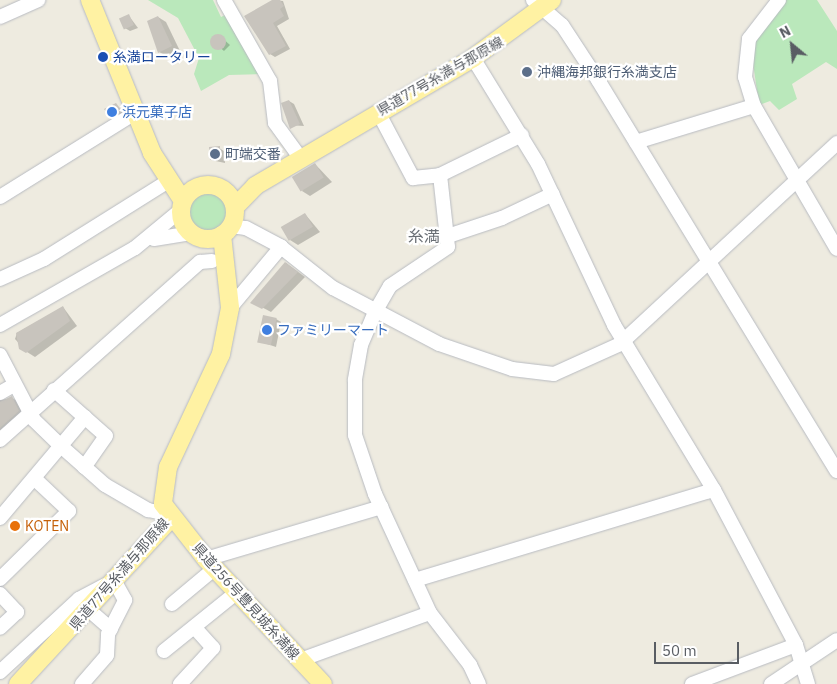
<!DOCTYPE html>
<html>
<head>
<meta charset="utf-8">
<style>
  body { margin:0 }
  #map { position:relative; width:837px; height:684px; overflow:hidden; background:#eeebe0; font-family:"IBM Plex Sans","Noto Sans JP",sans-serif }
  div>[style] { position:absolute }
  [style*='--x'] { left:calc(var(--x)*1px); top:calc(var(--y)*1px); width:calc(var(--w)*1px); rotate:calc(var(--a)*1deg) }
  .green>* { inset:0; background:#bae8bb }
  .round { border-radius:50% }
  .shadow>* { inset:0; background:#0003 }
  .building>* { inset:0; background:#c8c4bd; transform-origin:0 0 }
  .roads { filter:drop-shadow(0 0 1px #b8bbc1) drop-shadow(0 0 1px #b8bbc1) }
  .minor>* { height:14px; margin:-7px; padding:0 7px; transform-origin:7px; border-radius:7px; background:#fff }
  .major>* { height:18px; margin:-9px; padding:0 9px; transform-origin:9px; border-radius:9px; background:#fff2a3 }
  .major>.ring { margin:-9px; padding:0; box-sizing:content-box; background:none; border:18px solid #fff2a3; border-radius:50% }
  .dots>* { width:14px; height:14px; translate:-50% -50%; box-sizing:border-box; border:2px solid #fff; border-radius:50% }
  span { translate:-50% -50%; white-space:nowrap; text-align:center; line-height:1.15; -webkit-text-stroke:4.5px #fff; paint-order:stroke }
  .transit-label { font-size:14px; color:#164399 }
  .left { translate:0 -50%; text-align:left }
  .service-label { font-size:14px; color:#4e5e75 }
  .street-label { font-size:14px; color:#595d63 }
  .shop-label { font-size:14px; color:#366cbe }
  .food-label { font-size:14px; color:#c56008 }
  .quarter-label { font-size:16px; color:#6a6f75 }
  .north { position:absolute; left:767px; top:20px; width:50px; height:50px; -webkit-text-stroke:4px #fff; paint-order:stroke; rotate:332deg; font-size:14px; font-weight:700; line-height:20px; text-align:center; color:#595d63 }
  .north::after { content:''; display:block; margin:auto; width:18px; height:22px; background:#595d63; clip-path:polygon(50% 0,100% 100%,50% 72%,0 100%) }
  .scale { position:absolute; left:654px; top:642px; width:85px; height:22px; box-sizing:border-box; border:2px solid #595d63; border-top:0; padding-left:6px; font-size:15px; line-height:18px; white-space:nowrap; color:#595d63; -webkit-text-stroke:4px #fff; paint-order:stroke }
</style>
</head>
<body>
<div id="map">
  <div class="green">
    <div style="clip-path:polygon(148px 0,213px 0,221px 17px,227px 14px,260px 74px,229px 75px,201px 91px,194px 74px,199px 58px,178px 18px)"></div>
    <div style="clip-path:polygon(782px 0,817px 0,837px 31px,837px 69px,826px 62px,792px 84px,797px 99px,779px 110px,770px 101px,759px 105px,752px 56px,756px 34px)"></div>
    <div class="round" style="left:186px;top:190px;width:44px;height:44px"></div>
  </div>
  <div class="shadow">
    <div style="clip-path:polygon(274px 0,283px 1px,289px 19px,277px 26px,290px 49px,275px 57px,270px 54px)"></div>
    <div style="clip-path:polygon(129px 16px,138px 28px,130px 31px,125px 28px)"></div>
    <div style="clip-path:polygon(158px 17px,166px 22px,180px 51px,167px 56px,159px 52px)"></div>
    <div style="clip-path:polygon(220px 36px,230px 45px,224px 51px,212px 41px)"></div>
    <div style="clip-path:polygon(289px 101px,294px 104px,304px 126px,289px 125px)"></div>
    <div style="clip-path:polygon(116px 105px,129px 116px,119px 121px,111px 117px)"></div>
    <div style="clip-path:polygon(219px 148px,224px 151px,225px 163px,211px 160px)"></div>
    <div style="clip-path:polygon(315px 164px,332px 182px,310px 196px,302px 191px)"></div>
    <div style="clip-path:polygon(305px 214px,320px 232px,298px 245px,290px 240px)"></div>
    <div style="clip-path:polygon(286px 263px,305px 277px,271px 312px,252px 302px)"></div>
    <div style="clip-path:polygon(63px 307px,77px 326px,35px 357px,27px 352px,15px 339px,17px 333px)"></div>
    <div style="clip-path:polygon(276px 319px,281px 322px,276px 347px,258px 341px)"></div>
    <div style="clip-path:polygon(12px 398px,23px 404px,30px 418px,0 448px,0 400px)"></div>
  </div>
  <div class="building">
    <div style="clip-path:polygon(272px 0,280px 0,284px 6px,280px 9px,284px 16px,273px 23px,286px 46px,269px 55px,244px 16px)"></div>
    <div style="left:129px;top:14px;width:12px;height:11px;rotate:66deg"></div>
    <div style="clip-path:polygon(158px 16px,172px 46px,158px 53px,147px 21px)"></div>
    <div class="round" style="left:210px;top:34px;width:16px;height:16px"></div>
    <div style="clip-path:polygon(289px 100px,300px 124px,290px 129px,281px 103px)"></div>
    <div style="clip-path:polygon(116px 103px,122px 111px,111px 118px,104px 109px)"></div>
    <div style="clip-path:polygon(220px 146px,220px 160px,210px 160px,209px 147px)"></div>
    <div style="left:315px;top:163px;width:17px;height:27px;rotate:59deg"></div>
    <div style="left:305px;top:213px;width:16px;height:28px;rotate:60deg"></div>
    <div style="clip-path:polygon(285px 262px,298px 272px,262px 309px,250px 303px)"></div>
    <div style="clip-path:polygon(63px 306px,70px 321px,26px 353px,19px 349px,16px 333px)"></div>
    <div style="left:263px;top:315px;width:14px;height:28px;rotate:12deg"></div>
    <div style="clip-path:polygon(12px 396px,19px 411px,0 428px,0 402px)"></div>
  </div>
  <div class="roads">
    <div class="minor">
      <div style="--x:224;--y:0;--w:93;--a:60.4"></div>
      <div style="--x:270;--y:81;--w:42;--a:83.2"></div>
      <div style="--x:275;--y:123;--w:37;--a:54"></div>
      <div style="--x:533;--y:0;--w:38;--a:41"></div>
      <div style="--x:562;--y:25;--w:66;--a:56.8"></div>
      <div style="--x:598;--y:80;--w:458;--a:58.6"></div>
      <div style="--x:779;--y:0;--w:49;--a:127.6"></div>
      <div style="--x:749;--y:39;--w:38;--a:96"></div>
      <div style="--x:745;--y:77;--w:30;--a:73"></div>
      <div style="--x:754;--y:106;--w:165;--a:59.9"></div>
      <div style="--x:0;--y:17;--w:42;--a:-24.1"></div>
      <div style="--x:473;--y:58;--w:124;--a:58.5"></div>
      <div style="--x:538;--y:164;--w:178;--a:64.7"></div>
      <div style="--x:614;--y:325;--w:193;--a:58.8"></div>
      <div style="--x:714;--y:490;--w:175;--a:62.1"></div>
      <div style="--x:796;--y:645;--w:41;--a:72.9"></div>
      <div style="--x:378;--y:112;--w:75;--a:62.1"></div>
      <div style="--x:413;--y:178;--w:27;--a:-6"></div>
      <div style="--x:440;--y:175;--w:72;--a:83.7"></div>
      <div style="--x:448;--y:247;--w:70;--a:146.1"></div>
      <div style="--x:390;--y:286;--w:30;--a:120"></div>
      <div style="--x:375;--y:312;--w:36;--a:113"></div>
      <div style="--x:361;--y:345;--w:36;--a:100"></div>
      <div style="--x:355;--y:380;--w:55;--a:90"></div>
      <div style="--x:355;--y:435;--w:62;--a:71.3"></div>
      <div style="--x:375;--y:494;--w:131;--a:65.2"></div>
      <div style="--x:430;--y:613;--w:66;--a:52.4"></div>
      <div style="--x:470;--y:665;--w:21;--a:65"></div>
      <div style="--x:636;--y:142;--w:123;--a:-17"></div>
      <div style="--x:440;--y:175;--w:91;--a:-26"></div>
      <div style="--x:0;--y:197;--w:163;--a:-31.9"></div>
      <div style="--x:231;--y:226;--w:15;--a:8"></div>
      <div style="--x:246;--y:228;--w:40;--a:28"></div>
      <div style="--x:281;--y:247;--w:66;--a:38.3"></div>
      <div style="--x:333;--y:288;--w:120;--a:27.8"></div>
      <div style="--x:439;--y:344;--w:77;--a:18.9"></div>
      <div style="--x:512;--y:369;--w:42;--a:6.8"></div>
      <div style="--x:554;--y:374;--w:72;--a:-24.4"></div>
      <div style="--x:620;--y:344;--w:296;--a:-42.8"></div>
      <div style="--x:448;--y:236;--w:57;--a:-18.4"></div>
      <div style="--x:502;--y:218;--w:56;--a:-25.2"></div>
      <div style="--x:154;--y:239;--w:36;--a:-9"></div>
      <div style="--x:0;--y:279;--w:48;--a:-24.4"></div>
      <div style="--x:44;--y:259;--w:149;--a:-32.1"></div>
      <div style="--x:230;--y:308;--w:80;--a:-50.1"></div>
      <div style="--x:0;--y:325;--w:155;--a:-29.7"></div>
      <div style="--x:135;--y:248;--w:60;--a:-39.6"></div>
      <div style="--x:0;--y:355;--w:73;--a:62.4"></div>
      <div style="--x:34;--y:420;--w:39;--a:44"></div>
      <div style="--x:62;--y:447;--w:57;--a:41.5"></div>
      <div style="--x:105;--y:485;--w:50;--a:30.2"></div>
      <div style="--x:148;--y:510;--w:21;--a:11"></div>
      <div style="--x:54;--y:390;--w:69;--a:41.5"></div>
      <div style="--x:106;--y:436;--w:38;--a:125"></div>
      <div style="--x:0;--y:393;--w:16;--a:-30"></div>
      <div style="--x:0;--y:440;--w:268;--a:-41.7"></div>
      <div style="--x:200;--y:262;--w:12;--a:-5"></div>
      <div style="--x:0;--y:518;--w:132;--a:-49.9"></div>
      <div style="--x:206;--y:559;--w:183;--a:-16.5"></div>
      <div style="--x:0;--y:579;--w:97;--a:-44.6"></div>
      <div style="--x:69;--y:511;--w:45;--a:-136.8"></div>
      <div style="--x:415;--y:580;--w:312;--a:-16.8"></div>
      <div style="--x:0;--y:594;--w:25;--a:47"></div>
      <div style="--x:17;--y:612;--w:23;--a:137"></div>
      <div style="--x:172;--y:604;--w:56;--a:-39.9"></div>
      <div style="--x:89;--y:610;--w:29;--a:41"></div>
      <div style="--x:164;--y:651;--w:94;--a:-38.9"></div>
      <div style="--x:300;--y:660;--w:138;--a:-19.9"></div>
      <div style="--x:0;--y:672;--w:108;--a:-42.7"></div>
      <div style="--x:79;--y:599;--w:30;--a:-28"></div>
      <div style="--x:82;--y:684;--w:38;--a:-49"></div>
      <div style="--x:107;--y:655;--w:21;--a:-87"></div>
      <div style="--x:108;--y:634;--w:38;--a:-63"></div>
      <div style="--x:125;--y:600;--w:25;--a:-119"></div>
      <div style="--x:180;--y:684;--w:49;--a:-47.5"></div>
      <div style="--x:213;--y:648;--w:27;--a:-132"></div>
      <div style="--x:692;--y:684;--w:111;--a:-20.6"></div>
      <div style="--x:771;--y:684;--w:79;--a:-33.7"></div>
    </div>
    <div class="major">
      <div style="--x:90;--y:0;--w:165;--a:67.9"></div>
      <div style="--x:152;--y:153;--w:57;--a:57.1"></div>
      <div class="ring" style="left:181px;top:185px;width:36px;height:36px"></div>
      <div style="--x:235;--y:207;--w:29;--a:-46"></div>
      <div style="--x:255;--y:186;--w:253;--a:-30.4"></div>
      <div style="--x:473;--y:58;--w:98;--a:-36.3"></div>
      <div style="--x:222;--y:235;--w:73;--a:83.7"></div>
      <div style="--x:230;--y:308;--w:47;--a:101.1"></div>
      <div style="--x:221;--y:354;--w:125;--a:115.1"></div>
      <div style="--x:168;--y:467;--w:37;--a:98"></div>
      <div style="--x:163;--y:504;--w:70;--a:52"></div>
      <div style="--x:206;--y:559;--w:171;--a:46.9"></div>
      <div style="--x:18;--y:684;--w:226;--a:-47.3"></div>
    </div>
  </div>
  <div class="dots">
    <div style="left:103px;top:57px;background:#1a4fb4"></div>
    <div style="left:527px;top:72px;background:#5c6f8a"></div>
    <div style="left:112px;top:112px;background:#3f7fe0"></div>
    <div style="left:215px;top:154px;background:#5c6f8a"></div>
    <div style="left:267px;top:330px;background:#3f7fe0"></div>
    <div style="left:15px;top:526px;background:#e8710a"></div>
  </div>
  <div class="transit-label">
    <span class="left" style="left:113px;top:57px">糸満ロータリー</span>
  </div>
  <div class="service-label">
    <span class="left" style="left:537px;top:72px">沖縄海邦銀行糸満支店</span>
    <span class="left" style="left:225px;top:154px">町端交番</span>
  </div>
  <div class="street-label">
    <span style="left:440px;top:76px;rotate:-30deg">県道77号糸満与那原線</span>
    <span style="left:119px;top:574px;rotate:-49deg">県道77号糸満与那原線</span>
    <span style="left:246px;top:601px;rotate:48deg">県道256号豊見城糸満線</span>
  </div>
  <div class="shop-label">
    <span class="left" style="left:122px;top:112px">浜元菓子店</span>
    <span class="left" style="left:277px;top:330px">ファミリーマート</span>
  </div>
  <div class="food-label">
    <span class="left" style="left:25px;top:526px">KOTEN</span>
  </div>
  <div class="quarter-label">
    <span style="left:424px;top:236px">糸満</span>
  </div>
  <div class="north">N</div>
  <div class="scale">50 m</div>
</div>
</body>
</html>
